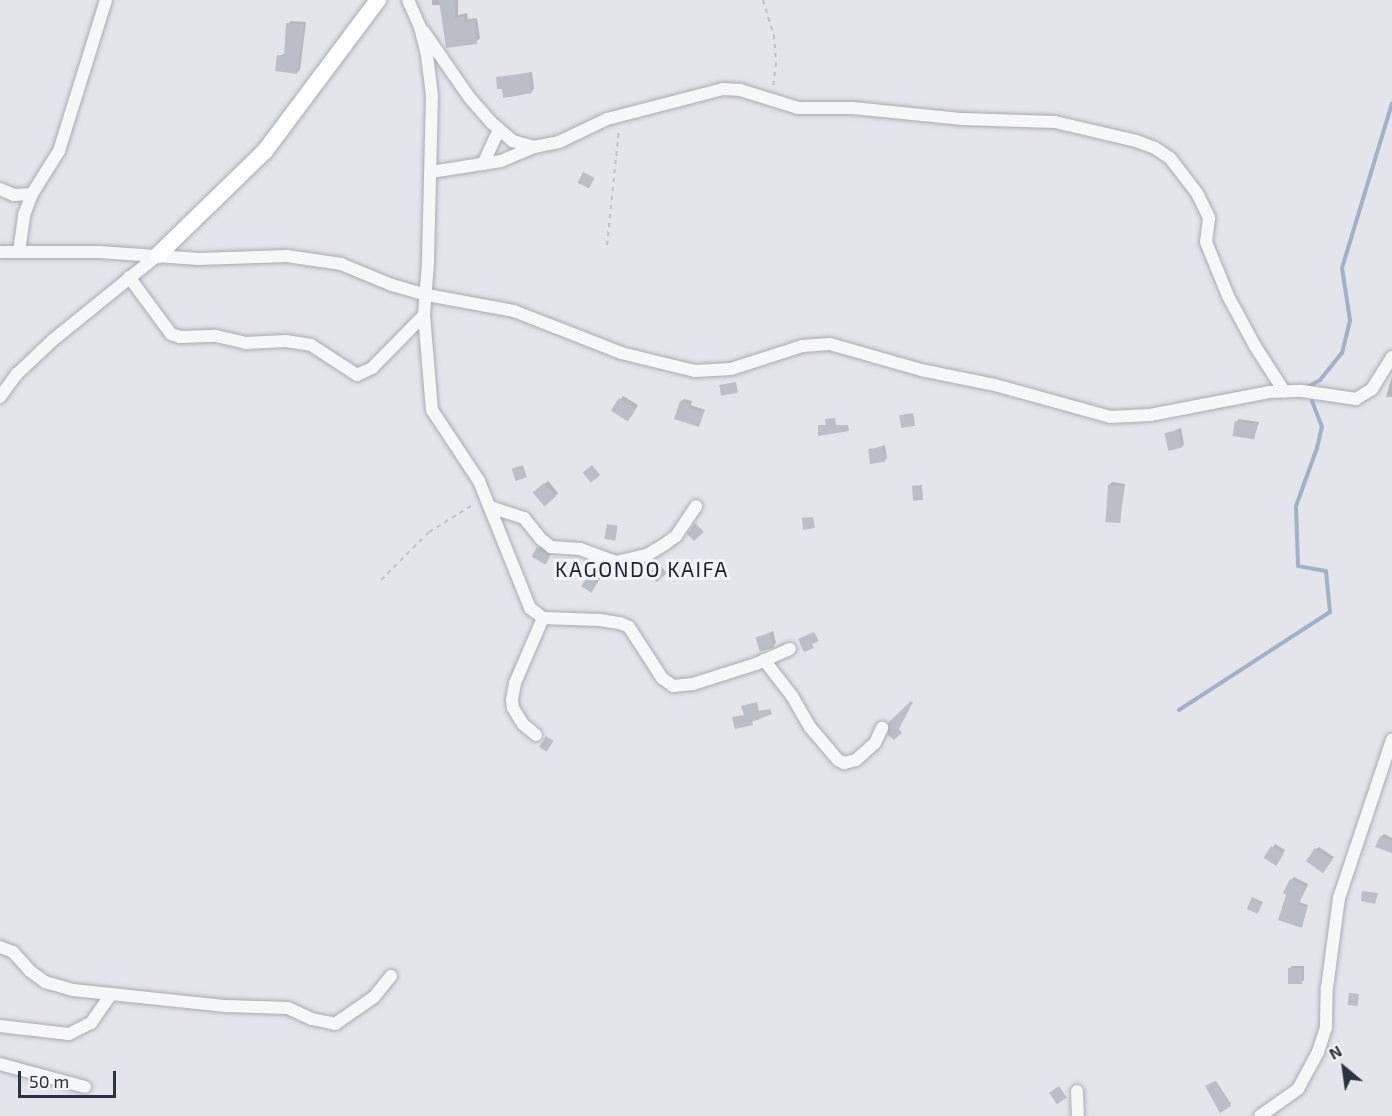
<!DOCTYPE html>
<html>
<head>
<meta charset="utf-8">
<style>
  body { margin:0 }
  #map { position:relative; width:1392px; height:1116px; overflow:hidden; background:#e3e5ea; font-family:"Exo 2",sans-serif }
  div>[style] { position:absolute }
  [style*='--x'] { left:calc(var(--x)*1px); top:calc(var(--y)*1px); width:calc(var(--w)*1px); rotate:calc(var(--a)*1deg) }
  .shadow>* { inset:0; background:#0003; transform-origin:0 0 }
  .stream>* { height:4px; margin:-2px; padding:0 2px; transform-origin:2px; border-radius:2px; background:#a1b1c7 }
  .building>* { inset:0; background:#bbbec7; transform-origin:0 0 }
  .path>* { height:2px; margin-top:-1px; transform-origin:0; background:repeating-linear-gradient(90deg,#bdc0c5 0 4.5px,transparent 0 9px) }
  .roads { filter:drop-shadow(0 0 2px #a8acb4) drop-shadow(0 0 2px #a8acb4) }
  .street>* { height:12px; margin:-6px; padding:0 6px; transform-origin:6px; border-radius:6px; background:#f6f7f9 }
  .secondary>* { height:16px; margin:-8px; padding:0 8px; transform-origin:8px; border-radius:8px; background:#fff }
  span { translate:-50% -50%; white-space:nowrap; text-align:center; line-height:1.15; -webkit-text-stroke:6px #f3f4f8; paint-order:stroke }
  .quarter-label { font-size:21px; color:#1e2332; letter-spacing:1.5px }
  .north { position:absolute; left:1314px; top:1038px; width:60px; height:60px; -webkit-text-stroke:4px #f3f4f8; paint-order:stroke; rotate:331deg; font-size:16px; font-weight:700; line-height:24px; text-align:center; color:#2c3241 }
  .north::after { content:''; display:block; margin:auto; width:21px; height:27px; background:#2c3241; clip-path:polygon(50% 0,100% 100%,50% 72%,0 100%) }
  .scale { position:absolute; left:18px; top:1071px; width:98px; height:27px; box-sizing:border-box; border:3px solid #2c3241; border-top:0; padding-left:8px; font-size:18px; line-height:21px; white-space:nowrap; color:#2c3241; -webkit-text-stroke:4px #f3f4f8; paint-order:stroke }
</style>
</head>
<body>
<div id="map">
  <div class="shadow">
    <div style="clip-path:polygon(432px 0,458px 0,458px 15px,467px 13px,468px 19px,477px 18px,480px 38px,476px 42px,441px 5px,432px 5px)"></div>
    <div style="clip-path:polygon(291px 21px,306px 22px,300px 70px,297px 73px,279px 56px,286px 53px,288px 24px)"></div>
    <div style="clip-path:polygon(532px 72px,534px 89px,532px 91px,504px 87px,497px 78px)"></div>
    <div style="clip-path:polygon(1392px 376px,1392px 397px,1386px 397px)"></div>
    <div style="clip-path:polygon(623px 396px,638px 405px,631px 417px,613px 410px)"></div>
    <div style="clip-path:polygon(684px 399px,692px 401px,691px 405px,705px 410px,699px 425px,681px 401px)"></div>
    <div style="clip-path:polygon(1239px 419px,1259px 422px,1254px 438px,1237px 421px)"></div>
    <div style="clip-path:polygon(1181px 428px,1184px 444px,1182px 447px,1166px 434px)"></div>
    <div style="clip-path:polygon(885px 445px,887px 458px,884px 461px,870px 450px)"></div>
    <div style="left:548px;top:481px;width:16px;height:18px;rotate:50deg"></div>
    <div style="clip-path:polygon(1112px 482px,1125px 484px,1120px 519px,1117px 522px,1109px 485px)"></div>
    <div style="clip-path:polygon(541px 545px,552px 552px,546px 561px,533px 555px)"></div>
    <div style="clip-path:polygon(593px 570px,601px 575px,594px 587px,591px 573px)"></div>
    <div style="clip-path:polygon(773px 631px,776px 643px,773px 646px,758px 638px)"></div>
    <div style="clip-path:polygon(1384px 834px,1392px 838px,1392px 852px,1381px 837px)"></div>
    <div style="clip-path:polygon(1275px 844px,1285px 850px,1278px 861px,1266px 858px)"></div>
    <div style="clip-path:polygon(1319px 847px,1334px 857px,1324px 870px,1316px 849px)"></div>
    <div style="clip-path:polygon(1294px 877px,1308px 884px,1299px 902px,1308px 905px,1302px 927px,1291px 880px)"></div>
    <div style="clip-path:polygon(1292px 966px,1304px 966px,1304px 980px,1301px 983px,1289px 969px)"></div>
    <div style="clip-path:polygon(1216px 1081px,1231px 1104px,1220px 1111px,1207px 1086px)"></div>
  </div>
  <div class="stream">
    <div style="--x:1309;--y:386;--w:13;--a:-29"></div>
    <div style="--x:1320;--y:380;--w:35;--a:-51"></div>
    <div style="--x:1342;--y:353;--w:34;--a:-76"></div>
    <div style="--x:1350;--y:320;--w:53;--a:-98.7"></div>
    <div style="--x:1342;--y:268;--w:172;--a:-73.1"></div>
    <div style="--x:1179;--y:710;--w:180;--a:-33"></div>
    <div style="--x:1330;--y:612;--w:41;--a:-95.6"></div>
    <div style="--x:1326;--y:571;--w:28;--a:-170"></div>
    <div style="--x:1298;--y:566;--w:60;--a:-91.9"></div>
    <div style="--x:1296;--y:506;--w:62;--a:-70.1"></div>
    <div style="--x:1317;--y:448;--w:22;--a:-77"></div>
    <div style="--x:1322;--y:427;--w:28;--a:-111"></div>
  </div>
  <div class="building">
    <div style="clip-path:polygon(439px 0,454px 0,455px 18px,464px 16px,464px 22px,474px 21px,477px 44px,446px 48px)"></div>
    <div style="clip-path:polygon(286px 23px,304px 24px,297px 74px,275px 71px,277px 55px,284px 56px)"></div>
    <div style="clip-path:polygon(530px 73px,532px 93px,503px 98px,502px 89px,497px 89px,496px 77px)"></div>
    <div style="left:583px;top:172px;width:13px;height:12px;rotate:27deg"></div>
    <div style="left:736px;top:382px;width:11px;height:17px;rotate:80deg"></div>
    <div style="left:619px;top:398px;width:20px;height:15px;rotate:33deg"></div>
    <div style="clip-path:polygon(680px 401px,690px 404px,689px 408px,704px 412px,699px 427px,674px 419px)"></div>
    <div style="left:913px;top:413px;width:13px;height:14px;rotate:81deg"></div>
    <div style="clip-path:polygon(835px 418px,836px 425px,848px 425px,849px 431px,818px 436px,818px 425px,826px 425px,825px 419px)"></div>
    <div style="left:1235px;top:421px;width:22px;height:15px;rotate:10deg"></div>
    <div style="left:1178px;top:430px;width:18px;height:14px;rotate:77deg"></div>
    <div style="left:883px;top:447px;width:15px;height:15px;rotate:82deg"></div>
    <div style="left:523px;top:465px;width:13px;height:12px;rotate:72deg"></div>
    <div style="left:592px;top:465px;width:13px;height:12px;rotate:51deg"></div>
    <div style="left:544px;top:483px;width:18px;height:15px;rotate:49deg"></div>
    <div style="left:922px;top:485px;width:15px;height:10px;rotate:86deg"></div>
    <div style="left:1108px;top:485px;width:15px;height:37px;rotate:4deg"></div>
    <div style="clip-path:polygon(813px 517px,815px 528px,803px 530px,802px 518px)"></div>
    <div style="clip-path:polygon(695px 523px,704px 532px,694px 541px,687px 534px)"></div>
    <div style="left:607px;top:524px;width:11px;height:15px;rotate:10deg"></div>
    <div style="left:537px;top:547px;width:16px;height:11px;rotate:30deg"></div>
    <div style="left:659px;top:564px;width:12px;height:14px;rotate:48deg"></div>
    <div style="left:590px;top:572px;width:12px;height:17px;rotate:31deg"></div>
    <div style="clip-path:polygon(814px 632px,819px 641px,812px 644px,814px 648px,804px 652px,798px 639px)"></div>
    <div style="left:770px;top:633px;width:15px;height:15px;rotate:74deg"></div>
    <div style="clip-path:polygon(911px 701px,913px 702px,899px 729px,902px 733px,894px 740px,888px 735px,888px 723px)"></div>
    <div style="clip-path:polygon(757px 702px,759px 711px,770px 709px,772px 714px,752px 722px,753px 725px,735px 729px,732px 717px,744px 715px,741px 706px)"></div>
    <div style="left:546px;top:736px;width:9px;height:13px;rotate:32deg"></div>
    <div style="clip-path:polygon(1380px 836px,1392px 841px,1392px 853px,1375px 847px)"></div>
    <div style="left:1271px;top:846px;width:15px;height:14px;rotate:32deg"></div>
    <div style="left:1315px;top:848px;width:21px;height:16px;rotate:35deg"></div>
    <div style="clip-path:polygon(1290px 879px,1307px 887px,1298px 905px,1306px 907px,1302px 928px,1278px 920px,1286px 895px,1283px 893px)"></div>
    <div style="clip-path:polygon(1362px 891px,1378px 893px,1375px 904px,1361px 901px)"></div>
    <div style="left:1252px;top:897px;width:12px;height:13px;rotate:24deg"></div>
    <div style="left:1288px;top:968px;width:14px;height:16px"></div>
    <div style="left:1349px;top:993px;width:10px;height:12px;rotate:6deg"></div>
    <div style="clip-path:polygon(1215px 1081px,1231px 1106px,1220px 1113px,1205px 1086px)"></div>
    <div style="left:1059px;top:1086px;width:14px;height:12px;rotate:56deg"></div>
  </div>
  <div class="path">
    <div style="--x:763;--y:0;--w:37;--a:73"></div>
    <div style="--x:774;--y:35;--w:28;--a:86"></div>
    <div style="--x:776;--y:63;--w:25;--a:97"></div>
    <div style="--x:607;--y:245;--w:117;--a:-84.1"></div>
    <div style="--x:381;--y:580;--w:68;--a:-45"></div>
    <div style="--x:429;--y:532;--w:53;--a:-31.9"></div>
  </div>
  <div class="roads">
    <div class="street">
      <div style="--x:408;--y:0;--w:30;--a:66"></div>
      <div style="--x:420;--y:27;--w:29;--a:76"></div>
      <div style="--x:427;--y:55;--w:41;--a:83"></div>
      <div style="--x:432;--y:96;--w:167;--a:91.4"></div>
      <div style="--x:428;--y:263;--w:52;--a:94.4"></div>
      <div style="--x:424;--y:315;--w:95;--a:85.2"></div>
      <div style="--x:432;--y:410;--w:85;--a:56.5"></div>
      <div style="--x:479;--y:481;--w:137;--a:68.1"></div>
      <div style="--x:530;--y:608;--w:16;--a:38"></div>
      <div style="--x:543;--y:618;--w:57;--a:2"></div>
      <div style="--x:600;--y:620;--w:20;--a:9"></div>
      <div style="--x:620;--y:623;--w:10;--a:24"></div>
      <div style="--x:629;--y:627;--w:61;--a:57.1"></div>
      <div style="--x:662;--y:678;--w:14;--a:36"></div>
      <div style="--x:673;--y:686;--w:20;--a:-6"></div>
      <div style="--x:693;--y:684;--w:66;--a:-17.6"></div>
      <div style="--x:756;--y:664;--w:37;--a:-24"></div>
      <div style="--x:424;--y:32;--w:79;--a:55.3"></div>
      <div style="--x:469;--y:97;--w:35;--a:49"></div>
      <div style="--x:492;--y:123;--w:28;--a:41"></div>
      <div style="--x:513;--y:141;--w:22;--a:16"></div>
      <div style="--x:483;--y:164;--w:38;--a:-65"></div>
      <div style="--x:431;--y:172;--w:71;--a:-8.9"></div>
      <div style="--x:501;--y:161;--w:36;--a:-23"></div>
      <div style="--x:534;--y:147;--w:25;--a:-11"></div>
      <div style="--x:559;--y:142;--w:53;--a:-25.6"></div>
      <div style="--x:607;--y:119;--w:120;--a:-14.5"></div>
      <div style="--x:723;--y:89;--w:17;--a:3"></div>
      <div style="--x:740;--y:90;--w:61;--a:17.2"></div>
      <div style="--x:798;--y:108;--w:55;--a:0"></div>
      <div style="--x:853;--y:108;--w:110;--a:5.8"></div>
      <div style="--x:962;--y:119;--w:93;--a:1.8"></div>
      <div style="--x:1055;--y:122;--w:83;--a:13.2"></div>
      <div style="--x:1136;--y:141;--w:20;--a:20"></div>
      <div style="--x:1155;--y:148;--w:18;--a:34"></div>
      <div style="--x:1170;--y:158;--w:44;--a:52.4"></div>
      <div style="--x:1197;--y:193;--w:28;--a:64"></div>
      <div style="--x:1209;--y:218;--w:24;--a:97"></div>
      <div style="--x:1206;--y:242;--w:58;--a:67.8"></div>
      <div style="--x:1228;--y:296;--w:57;--a:61.6"></div>
      <div style="--x:1255;--y:346;--w:54;--a:57.2"></div>
      <div style="--x:0;--y:189;--w:15;--a:23"></div>
      <div style="--x:14;--y:195;--w:18;--a:-3"></div>
      <div style="--x:0;--y:252;--w:99;--a:0"></div>
      <div style="--x:99;--y:252;--w:100;--a:4"></div>
      <div style="--x:199;--y:259;--w:88;--a:-2"></div>
      <div style="--x:287;--y:256;--w:55;--a:8.4"></div>
      <div style="--x:341;--y:264;--w:55;--a:22.4"></div>
      <div style="--x:392;--y:285;--w:36;--a:16"></div>
      <div style="--x:427;--y:295;--w:88;--a:10.4"></div>
      <div style="--x:514;--y:311;--w:115;--a:21.4"></div>
      <div style="--x:621;--y:353;--w:76;--a:13.7"></div>
      <div style="--x:695;--y:371;--w:36;--a:-3"></div>
      <div style="--x:731;--y:369;--w:75;--a:-17.9"></div>
      <div style="--x:802;--y:346;--w:28;--a:-4"></div>
      <div style="--x:830;--y:344;--w:95;--a:15.9"></div>
      <div style="--x:921;--y:370;--w:76;--a:11.5"></div>
      <div style="--x:995;--y:385;--w:119;--a:15.5"></div>
      <div style="--x:1110;--y:417;--w:40;--a:-2.9"></div>
      <div style="--x:1150;--y:415;--w:121;--a:-10.9"></div>
      <div style="--x:1269;--y:392;--w:33;--a:-2"></div>
      <div style="--x:1302;--y:391;--w:55;--a:8.4"></div>
      <div style="--x:1356;--y:399;--w:19;--a:-32"></div>
      <div style="--x:1372;--y:389;--w:38;--a:-58"></div>
      <div style="--x:19;--y:252;--w:37;--a:-82"></div>
      <div style="--x:24;--y:215;--w:22;--a:-69"></div>
      <div style="--x:32;--y:194;--w:51;--a:-57.9"></div>
      <div style="--x:59;--y:151;--w:158;--a:-72.7"></div>
      <div style="--x:129;--y:277;--w:71;--a:53.6"></div>
      <div style="--x:171;--y:334;--w:9;--a:18"></div>
      <div style="--x:180;--y:337;--w:36;--a:-2"></div>
      <div style="--x:216;--y:336;--w:31;--a:13"></div>
      <div style="--x:246;--y:343;--w:40;--a:-2.9"></div>
      <div style="--x:286;--y:341;--w:25;--a:9"></div>
      <div style="--x:311;--y:345;--w:55;--a:33.1"></div>
      <div style="--x:357;--y:375;--w:17;--a:-25"></div>
      <div style="--x:372;--y:368;--w:74;--a:-45.5"></div>
      <div style="--x:0;--y:397;--w:29;--a:-54"></div>
      <div style="--x:17;--y:374;--w:50;--a:-43.4"></div>
      <div style="--x:53;--y:340;--w:135;--a:-39"></div>
      <div style="--x:490;--y:507;--w:36;--a:18"></div>
      <div style="--x:524;--y:518;--w:27;--a:51"></div>
      <div style="--x:541;--y:539;--w:13;--a:39"></div>
      <div style="--x:551;--y:547;--w:29;--a:4"></div>
      <div style="--x:580;--y:549;--w:38;--a:20"></div>
      <div style="--x:616;--y:562;--w:32;--a:-13"></div>
      <div style="--x:647;--y:555;--w:21;--a:-31"></div>
      <div style="--x:665;--y:544;--w:14;--a:-36"></div>
      <div style="--x:676;--y:536;--w:36;--a:-56"></div>
      <div style="--x:764;--y:660;--w:46;--a:52.1"></div>
      <div style="--x:792;--y:696;--w:36;--a:60"></div>
      <div style="--x:810;--y:727;--w:43;--a:49.7"></div>
      <div style="--x:838;--y:760;--w:7;--a:27"></div>
      <div style="--x:844;--y:763;--w:12;--a:-14"></div>
      <div style="--x:856;--y:760;--w:25;--a:-42"></div>
      <div style="--x:875;--y:743;--w:17;--a:-65"></div>
      <div style="--x:536;--y:735;--w:17;--a:-140"></div>
      <div style="--x:523;--y:724;--w:19;--a:-122"></div>
      <div style="--x:513;--y:708;--w:8;--a:-97"></div>
      <div style="--x:512;--y:700;--w:17;--a:-80"></div>
      <div style="--x:515;--y:683;--w:71;--a:-66.7"></div>
      <div style="--x:0;--y:947;--w:14;--a:21"></div>
      <div style="--x:13;--y:952;--w:25;--a:48"></div>
      <div style="--x:30;--y:971;--w:19;--a:36"></div>
      <div style="--x:45;--y:982;--w:29;--a:16"></div>
      <div style="--x:73;--y:990;--w:154;--a:6"></div>
      <div style="--x:226;--y:1006;--w:62;--a:1.8"></div>
      <div style="--x:288;--y:1008;--w:26;--a:25"></div>
      <div style="--x:312;--y:1019;--w:24;--a:12"></div>
      <div style="--x:335;--y:1024;--w:47;--a:-34.7"></div>
      <div style="--x:374;--y:997;--w:27;--a:-51"></div>
      <div style="--x:0;--y:1026;--w:69;--a:6.6"></div>
      <div style="--x:69;--y:1034;--w:25;--a:-27"></div>
      <div style="--x:91;--y:1023;--w:35;--a:-55"></div>
      <div style="--x:0;--y:1064;--w:88;--a:15.1"></div>
      <div style="--x:1077;--y:1091;--w:25;--a:88"></div>
      <div style="--x:1260;--y:1116;--w:47;--a:-35.4"></div>
      <div style="--x:1298;--y:1089;--w:42;--a:-61.6"></div>
      <div style="--x:1318;--y:1052;--w:26;--a:-72"></div>
      <div style="--x:1326;--y:1027;--w:39;--a:-89"></div>
      <div style="--x:1327;--y:988;--w:91;--a:-82.4"></div>
      <div style="--x:1339;--y:898;--w:167;--a:-71.5"></div>
    </div>
    <div class="secondary">
      <div style="--x:158;--y:255;--w:149;--a:-44.2"></div>
      <div style="--x:265;--y:151;--w:189;--a:-53.2"></div>
    </div>
  </div>
  <div class="quarter-label">
    <span style="left:642px;top:569px">KAGONDO KAIFA</span>
  </div>
  <div class="north">N</div>
  <div class="scale">50 m</div>
</div>
</body>
</html>
